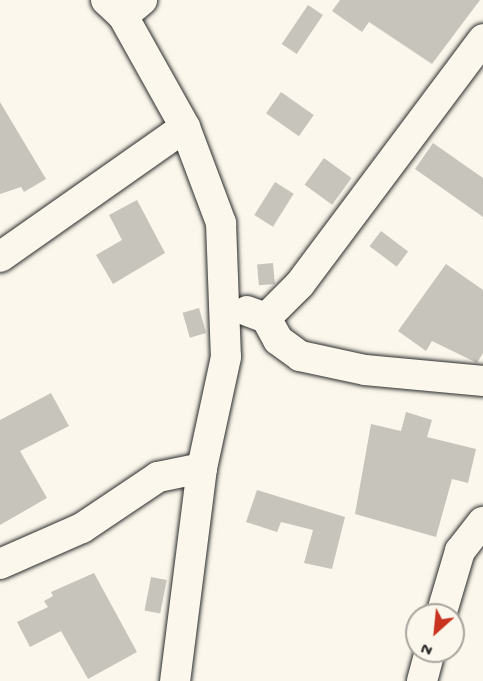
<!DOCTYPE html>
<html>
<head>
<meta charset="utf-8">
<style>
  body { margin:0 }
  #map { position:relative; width:483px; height:681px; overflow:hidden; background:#fbf7ec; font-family:"Gochi Hand",sans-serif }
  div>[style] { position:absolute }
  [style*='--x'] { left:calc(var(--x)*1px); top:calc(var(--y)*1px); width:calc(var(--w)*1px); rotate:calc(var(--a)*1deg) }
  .building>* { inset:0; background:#c7c4bc; transform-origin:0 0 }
  .roads { filter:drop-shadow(0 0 2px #2b2b2b) drop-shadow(0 0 2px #2b2b2b) }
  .minor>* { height:30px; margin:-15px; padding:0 15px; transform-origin:15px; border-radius:15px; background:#fbf7ec }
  span { translate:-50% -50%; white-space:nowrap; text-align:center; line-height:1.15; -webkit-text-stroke:4.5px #fbf7ec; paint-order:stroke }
  .north { position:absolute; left:405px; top:603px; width:60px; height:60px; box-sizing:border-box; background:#fbf7ec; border:2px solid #a8a59f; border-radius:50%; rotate:207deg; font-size:16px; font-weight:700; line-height:24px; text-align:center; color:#2b2b2b }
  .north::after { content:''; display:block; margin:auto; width:21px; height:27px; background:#c8321e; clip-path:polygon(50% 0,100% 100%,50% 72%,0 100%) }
</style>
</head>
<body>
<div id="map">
  <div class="building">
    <div style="clip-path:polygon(340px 0,480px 0,432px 64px,369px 22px,362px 32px,332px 11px)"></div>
    <div style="left:308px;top:5px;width:18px;height:47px;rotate:34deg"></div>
    <div style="left:281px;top:92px;width:40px;height:26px;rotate:35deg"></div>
    <div style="clip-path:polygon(0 102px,46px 179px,24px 192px,21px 187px,0 194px)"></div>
    <div style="clip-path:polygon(433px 143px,483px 178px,483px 217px,415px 169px)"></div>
    <div style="left:324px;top:158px;width:34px;height:33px;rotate:36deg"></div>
    <div style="left:275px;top:182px;width:22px;height:39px;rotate:32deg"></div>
    <div style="clip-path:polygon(137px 200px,165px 253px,113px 284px,96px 255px,122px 240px,109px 215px)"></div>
    <div style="left:381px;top:231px;width:34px;height:19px;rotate:37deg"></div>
    <div style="left:273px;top:263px;width:21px;height:16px;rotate:85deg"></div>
    <div style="clip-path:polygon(446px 264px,483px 290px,483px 353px,477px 363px,432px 341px,426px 351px,398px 331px)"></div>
    <div style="left:199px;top:308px;width:26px;height:17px;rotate:74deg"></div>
    <div style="clip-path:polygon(51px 393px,69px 426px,20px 451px,47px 498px,0 525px,0 420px)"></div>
    <div style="clip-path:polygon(406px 412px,432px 420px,427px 437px,476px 449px,468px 483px,452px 479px,436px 537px,355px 514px,371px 424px,401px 431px)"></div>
    <div style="clip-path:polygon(257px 490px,345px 517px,332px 569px,304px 563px,313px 530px,281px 522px,277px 532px,246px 522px)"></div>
    <div style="clip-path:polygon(94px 573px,137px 652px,88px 679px,61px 631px,30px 647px,17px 622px,48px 607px,44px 601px,53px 596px,51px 592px)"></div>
    <div style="left:151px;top:577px;width:16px;height:34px;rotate:11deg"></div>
  </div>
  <div class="roads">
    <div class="minor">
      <div style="--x:106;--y:0;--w:23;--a:43"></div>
      <div style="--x:123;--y:16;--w:127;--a:60.8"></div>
      <div style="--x:185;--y:127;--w:103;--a:69.4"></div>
      <div style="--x:221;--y:223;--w:134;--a:87.9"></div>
      <div style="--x:226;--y:357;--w:114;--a:102.2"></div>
      <div style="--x:202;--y:468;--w:215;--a:97.2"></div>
      <div style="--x:123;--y:16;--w:25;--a:-40"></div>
      <div style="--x:0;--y:257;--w:226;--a:-35.1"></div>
      <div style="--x:247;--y:311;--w:20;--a:20"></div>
      <div style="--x:266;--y:318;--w:25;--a:61"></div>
      <div style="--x:278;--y:340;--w:27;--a:36"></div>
      <div style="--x:300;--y:356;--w:66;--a:12.2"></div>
      <div style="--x:365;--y:370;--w:119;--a:5.3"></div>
      <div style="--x:266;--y:318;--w:48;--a:-45"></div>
      <div style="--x:300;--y:284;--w:306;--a:-53.2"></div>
      <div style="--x:0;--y:564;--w:90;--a:-23.7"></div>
      <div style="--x:82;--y:528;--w:92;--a:-33.9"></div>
      <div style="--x:158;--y:477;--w:45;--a:-11.6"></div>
      <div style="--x:441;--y:615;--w:67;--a:-73.5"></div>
      <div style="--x:460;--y:551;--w:37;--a:-52"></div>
      <div style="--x:422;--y:681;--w:31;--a:-75"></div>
    </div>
  </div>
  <div class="north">N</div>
</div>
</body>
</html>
